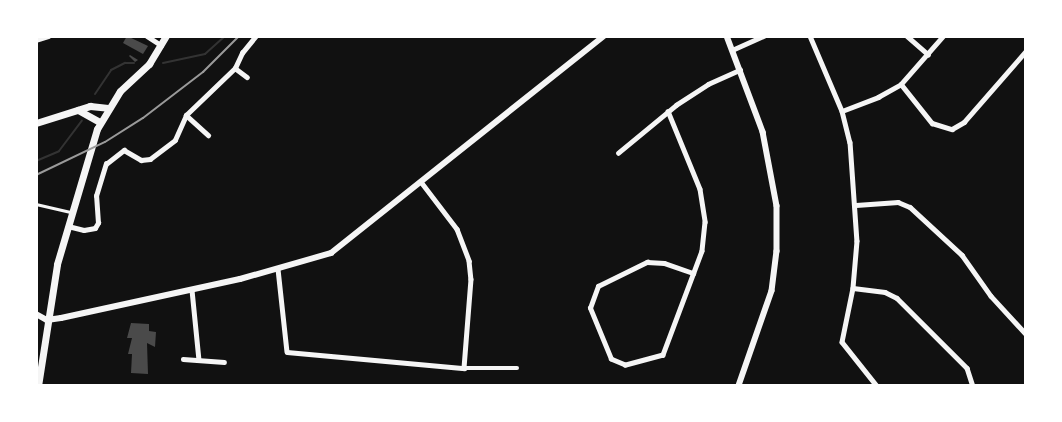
<!DOCTYPE html>
<html>
<head>
<meta charset="utf-8">
<style>
  body { margin:0 }
  #map { position:relative; width:1062px; height:422px; overflow:hidden; background:#111; font-family:"PT Sans Narrow",sans-serif }
  div>[style] { position:absolute }
  [style*='--x'] { left:calc(var(--x)*1px); top:calc(var(--y)*1px); width:calc(var(--w)*1px); rotate:calc(var(--a)*1deg) }
  .stream>* { height:2px; margin:-1px; padding:0 1px; transform-origin:1px; border-radius:1px; background:#333 }
  .building>* { inset:0; background:#4a4a4a }
  .service>* { height:2.5px; margin:-1.25px; padding:0 1.25px; transform-origin:1.25px; border-radius:1.25px; background:#f5f5f5 }
  .minor>* { height:4.5px; margin:-2.25px; padding:0 2.25px; transform-origin:2.25px; border-radius:2.25px; background:#f5f5f5 }
  .tertiary>* { height:5.5px; margin:-2.75px; padding:0 2.75px; transform-origin:2.75px; border-radius:2.75px; background:#f5f5f5 }
  .secondary>* { height:6px; margin:-3px; padding:0 3px; transform-origin:3px; border-radius:3px; background:#f5f5f5 }
  .primary>* { height:7px; margin:-3.5px; padding:0 3.5px; transform-origin:3.5px; border-radius:3.5px; background:#f5f5f5 }
  .rail>* { height:2px; margin:-1px; padding:0 1px; transform-origin:1px; border-radius:1px; background:#9a9a9a }
  span { translate:-50% -50%; white-space:nowrap; text-align:center; line-height:1.15; -webkit-text-stroke:4px #fff; paint-order:stroke }
  .frame { position:absolute; inset:0; border:38px solid #fff; pointer-events:none }
</style>
</head>
<body>
<div id="map">
  <div class="stream">
    <div style="--x:163;--y:63;--w:43;--a:-12.1"></div>
    <div style="--x:205;--y:54;--w:27;--a:-42"></div>
    <div style="--x:95;--y:94;--w:29;--a:-56"></div>
    <div style="--x:111;--y:70;--w:16;--a:-27"></div>
    <div style="--x:125;--y:63;--w:9;--a:0"></div>
    <div style="--x:36;--y:161;--w:25;--a:-23"></div>
    <div style="--x:59;--y:151;--w:38;--a:-53"></div>
  </div>
  <div class="building">
    <div style="clip-path:polygon(127px 36px,148px 46px,143px 54px,123px 43px)"></div>
    <div style="clip-path:polygon(130px 55px,138px 60px,135px 62px,129px 56px)"></div>
    <div style="clip-path:polygon(131px 323px,149px 324px,149px 331px,156px 332px,155px 347px,147px 343px,148px 374px,131px 373px,132px 354px,128px 354px,132px 338px,127px 338px)"></div>
  </div>
  <div class="service">
    <div style="--x:36;--y:204;--w:35;--a:13"></div>
  </div>
  <div class="minor">
    <div style="--x:147;--y:36;--w:17;--a:33"></div>
    <div style="--x:810;--y:36;--w:82;--a:66.9"></div>
    <div style="--x:842;--y:111;--w:32;--a:76"></div>
    <div style="--x:850;--y:142;--w:99;--a:86"></div>
    <div style="--x:857;--y:241;--w:47;--a:94.9"></div>
    <div style="--x:853;--y:288;--w:55;--a:101.5"></div>
    <div style="--x:842;--y:342;--w:56;--a:51.5"></div>
    <div style="--x:907;--y:36;--w:28;--a:41"></div>
    <div style="--x:36;--y:40;--w:13;--a:-18"></div>
    <div style="--x:732;--y:50;--w:35;--a:-24"></div>
    <div style="--x:235;--y:68;--w:15;--a:37"></div>
    <div style="--x:901;--y:84;--w:50;--a:51.5"></div>
    <div style="--x:932;--y:123;--w:21;--a:17"></div>
    <div style="--x:952;--y:129;--w:14;--a:-30"></div>
    <div style="--x:964;--y:122;--w:94;--a:-48.9"></div>
    <div style="--x:668;--y:111;--w:84;--a:67.7"></div>
    <div style="--x:700;--y:189;--w:33;--a:81"></div>
    <div style="--x:705;--y:222;--w:29;--a:96"></div>
    <div style="--x:702;--y:251;--w:111;--a:110.6"></div>
    <div style="--x:663;--y:355;--w:39;--a:165"></div>
    <div style="--x:625;--y:365;--w:15;--a:-157"></div>
    <div style="--x:611;--y:359;--w:55;--a:-112.4"></div>
    <div style="--x:590;--y:308;--w:23;--a:-70"></div>
    <div style="--x:598;--y:286;--w:55;--a:-26.1"></div>
    <div style="--x:647;--y:262;--w:17;--a:3"></div>
    <div style="--x:664;--y:263;--w:31;--a:19"></div>
    <div style="--x:842;--y:111;--w:39;--a:-21"></div>
    <div style="--x:878;--y:97;--w:26;--a:-29"></div>
    <div style="--x:901;--y:84;--w:64;--a:-48.8"></div>
    <div style="--x:186;--y:115;--w:30;--a:42"></div>
    <div style="--x:618;--y:153;--w:75;--a:-39.6"></div>
    <div style="--x:676;--y:105;--w:38;--a:-33"></div>
    <div style="--x:708;--y:84;--w:35;--a:-24"></div>
    <div style="--x:422;--y:183;--w:58;--a:52.7"></div>
    <div style="--x:457;--y:229;--w:34;--a:69"></div>
    <div style="--x:469;--y:261;--w:18;--a:84"></div>
    <div style="--x:471;--y:279;--w:89;--a:94.5"></div>
    <div style="--x:856;--y:205;--w:42;--a:-4.1"></div>
    <div style="--x:898;--y:202;--w:13;--a:23"></div>
    <div style="--x:910;--y:207;--w:71;--a:42.7"></div>
    <div style="--x:962;--y:255;--w:50;--a:54.7"></div>
    <div style="--x:991;--y:296;--w:52;--a:47.4"></div>
    <div style="--x:68;--y:226;--w:16;--a:14"></div>
    <div style="--x:84;--y:230;--w:11;--a:-10"></div>
    <div style="--x:95;--y:228;--w:6;--a:-59"></div>
    <div style="--x:98;--y:223;--w:27;--a:-94"></div>
    <div style="--x:96;--y:196;--w:34;--a:-73"></div>
    <div style="--x:106;--y:164;--w:23;--a:-38"></div>
    <div style="--x:124;--y:150;--w:20;--a:30"></div>
    <div style="--x:141;--y:160;--w:9;--a:-6"></div>
    <div style="--x:150;--y:159;--w:31;--a:-37"></div>
    <div style="--x:175;--y:140;--w:27;--a:-66"></div>
    <div style="--x:186;--y:115;--w:68;--a:-43.8"></div>
    <div style="--x:235;--y:68;--w:17;--a:-65"></div>
    <div style="--x:242;--y:53;--w:22;--a:-51"></div>
    <div style="--x:278;--y:269;--w:83;--a:83.8"></div>
    <div style="--x:287;--y:352;--w:178;--a:5.2"></div>
    <div style="--x:464;--y:368;--w:53;--a:0"></div>
    <div style="--x:853;--y:288;--w:32;--a:7"></div>
    <div style="--x:885;--y:292;--w:13;--a:27"></div>
    <div style="--x:897;--y:298;--w:99;--a:45"></div>
    <div style="--x:967;--y:368;--w:19;--a:72"></div>
    <div style="--x:192;--y:290;--w:70;--a:84.3"></div>
    <div style="--x:183;--y:359;--w:41;--a:4.2"></div>
  </div>
  <div class="tertiary">
    <div style="--x:727;--y:36;--w:103;--a:69.4"></div>
    <div style="--x:763;--y:132;--w:75;--a:79.3"></div>
    <div style="--x:777;--y:206;--w:45;--a:90"></div>
    <div style="--x:777;--y:251;--w:40;--a:97.1"></div>
    <div style="--x:772;--y:291;--w:101;--a:109.2"></div>
  </div>
  <div class="secondary">
    <div style="--x:36;--y:314;--w:13;--a:29"></div>
    <div style="--x:47;--y:320;--w:14;--a:-8"></div>
    <div style="--x:61;--y:318;--w:183;--a:-12.3"></div>
    <div style="--x:240;--y:279;--w:95;--a:-15.9"></div>
    <div style="--x:331;--y:253;--w:349;--a:-38.5"></div>
  </div>
  <div class="primary">
    <div style="--x:78;--y:110;--w:25;--a:29"></div>
    <div style="--x:36;--y:123;--w:57;--a:-17.5"></div>
    <div style="--x:90;--y:106;--w:18;--a:6"></div>
    <div style="--x:38;--y:386;--w:123;--a:-81.1"></div>
    <div style="--x:57;--y:264;--w:141;--a:-73.5"></div>
    <div style="--x:97;--y:129;--w:44;--a:-58.8"></div>
    <div style="--x:120;--y:91;--w:40;--a:-43"></div>
    <div style="--x:149;--y:64;--w:33;--a:-59"></div>
  </div>
  <div class="rail">
    <div style="--x:36;--y:175;--w:76;--a:-25.6"></div>
    <div style="--x:105;--y:142;--w:45;--a:-32.3"></div>
    <div style="--x:143;--y:118;--w:76;--a:-37.5"></div>
    <div style="--x:203;--y:72;--w:51;--a:-45"></div>
  </div>
  <div class="frame"></div>
</div>
</body>
</html>
